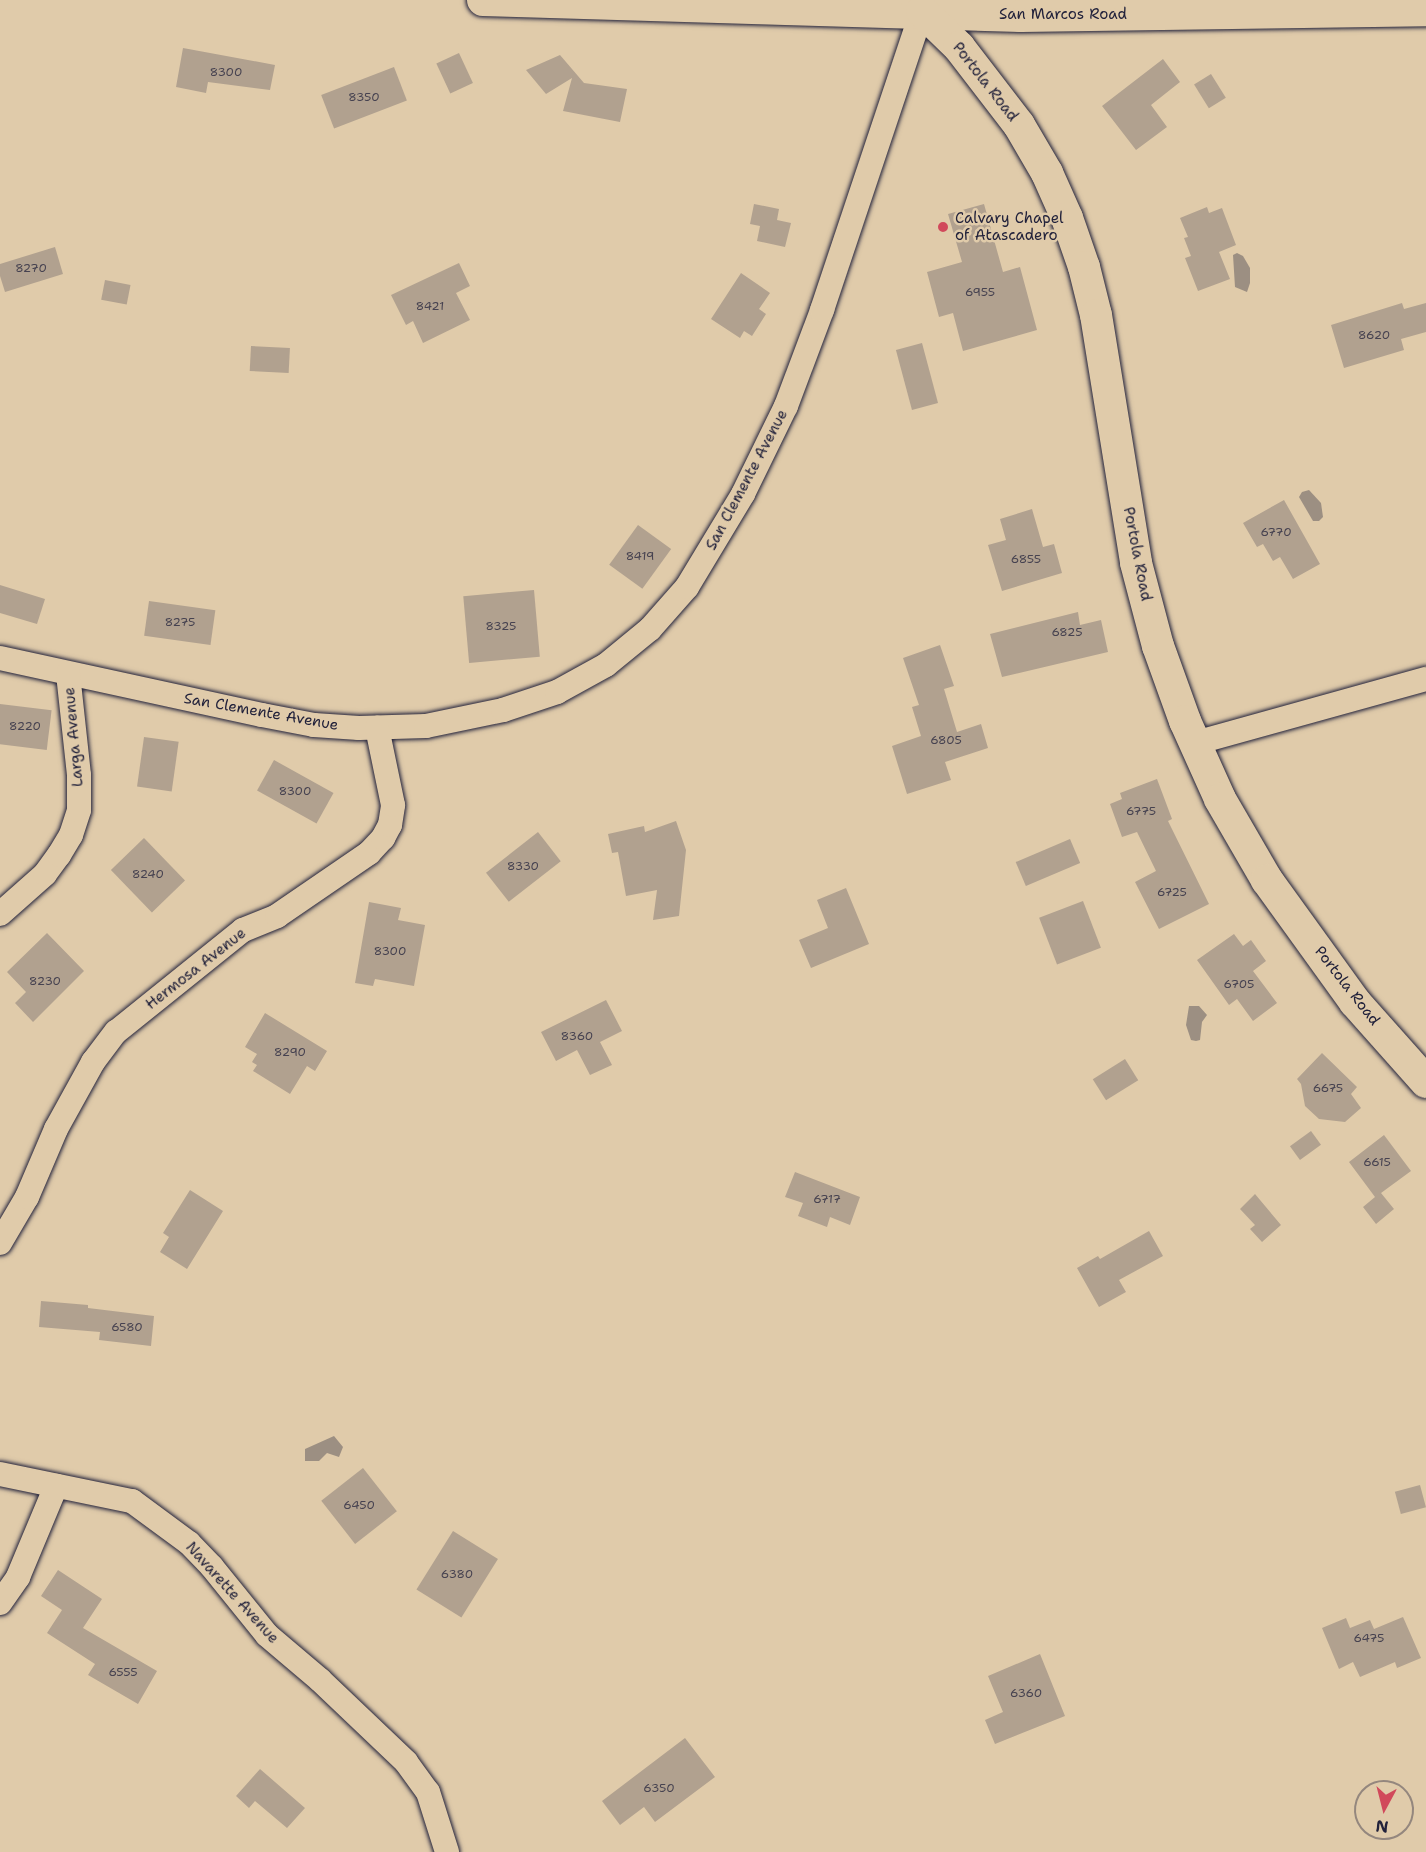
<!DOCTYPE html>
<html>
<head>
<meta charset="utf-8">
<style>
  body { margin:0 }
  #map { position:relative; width:1426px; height:1852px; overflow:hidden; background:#e0cbaa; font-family:"Shantell Sans",sans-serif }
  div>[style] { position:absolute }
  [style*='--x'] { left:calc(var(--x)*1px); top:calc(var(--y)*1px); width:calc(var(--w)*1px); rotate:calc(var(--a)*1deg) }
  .water>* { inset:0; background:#9c8f82 }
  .building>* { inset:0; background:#b1a18f; transform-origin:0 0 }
  .roads { filter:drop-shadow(0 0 2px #22223b) drop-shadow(0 0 2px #22223b) }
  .minor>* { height:24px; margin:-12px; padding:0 12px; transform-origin:12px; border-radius:12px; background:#e0cbaa }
  .tertiary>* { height:32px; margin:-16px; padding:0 16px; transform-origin:16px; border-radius:16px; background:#e0cbaa }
  .dots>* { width:16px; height:16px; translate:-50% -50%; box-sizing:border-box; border:3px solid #e0cbaa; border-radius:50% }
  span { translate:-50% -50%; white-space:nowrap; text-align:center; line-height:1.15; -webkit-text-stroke:5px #e0cbaa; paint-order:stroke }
  .number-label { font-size:12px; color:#464250 }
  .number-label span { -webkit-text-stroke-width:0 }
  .street-label { font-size:15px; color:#22223b }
  .poi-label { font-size:15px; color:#22223b }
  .left { translate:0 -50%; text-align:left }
  .north { position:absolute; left:1354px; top:1780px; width:60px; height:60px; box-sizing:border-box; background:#e0cbaa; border:2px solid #94877e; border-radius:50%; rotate:187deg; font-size:16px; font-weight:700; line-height:24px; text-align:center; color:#22223b }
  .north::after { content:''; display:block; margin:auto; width:21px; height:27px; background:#d1495b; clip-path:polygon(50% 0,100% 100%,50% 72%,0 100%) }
</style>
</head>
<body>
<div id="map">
  <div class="water">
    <div style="clip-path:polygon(1237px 253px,1243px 256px,1250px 268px,1250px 283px,1247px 292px,1235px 287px,1233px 255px)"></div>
    <div style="clip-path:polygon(1309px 490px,1321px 503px,1323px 517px,1319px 521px,1313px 521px,1299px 497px,1302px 492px)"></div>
    <div style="clip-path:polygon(1189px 1006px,1199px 1006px,1207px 1015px,1202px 1022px,1200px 1040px,1196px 1041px,1191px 1040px,1186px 1025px)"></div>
    <div style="clip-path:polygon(334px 1436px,343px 1447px,339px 1457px,327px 1453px,319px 1461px,305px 1461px,305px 1449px)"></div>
  </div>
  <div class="building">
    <div style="clip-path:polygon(183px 48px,275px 65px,270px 90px,208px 82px,206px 93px,176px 87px)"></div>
    <div style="left:459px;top:53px;width:33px;height:25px;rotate:65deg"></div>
    <div style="clip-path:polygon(560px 55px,584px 83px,627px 89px,620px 122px,563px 111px,572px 78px,546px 94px,526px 70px)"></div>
    <div style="clip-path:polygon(1163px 59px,1180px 82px,1151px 105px,1167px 127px,1136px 150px,1102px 106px)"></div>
    <div style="left:394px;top:67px;width:36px;height:78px;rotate:69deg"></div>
    <div style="left:1211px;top:74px;width:28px;height:20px;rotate:58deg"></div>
    <div style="clip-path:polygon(754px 204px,779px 209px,777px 220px,791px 223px,785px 247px,757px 241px,760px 226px,750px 224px)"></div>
    <div style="clip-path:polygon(984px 204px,1003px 272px,1020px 267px,1037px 330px,963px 351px,953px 313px,939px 317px,927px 272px,962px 262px,948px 214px)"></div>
    <div style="clip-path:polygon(1207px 207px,1209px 213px,1222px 208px,1236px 245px,1219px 252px,1230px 279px,1198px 291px,1185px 258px,1191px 256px,1184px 238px,1188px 237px,1180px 218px)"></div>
    <div style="clip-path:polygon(55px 247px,63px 274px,5px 292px,0 276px,0 264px)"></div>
    <div style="clip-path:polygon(459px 263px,470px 286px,456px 293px,470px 320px,423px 343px,413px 321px,406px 325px,391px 295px)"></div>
    <div style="clip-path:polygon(741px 273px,770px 293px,759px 309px,766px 314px,752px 336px,744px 331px,740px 338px,711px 319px)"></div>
    <div style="left:105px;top:280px;width:26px;height:20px;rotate:11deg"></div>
    <div style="clip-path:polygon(1402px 303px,1404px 309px,1426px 303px,1426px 332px,1401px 339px,1404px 350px,1344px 368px,1331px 325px)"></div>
    <div style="left:922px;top:343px;width:62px;height:27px;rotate:75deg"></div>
    <div style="left:251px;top:346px;width:39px;height:25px;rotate:3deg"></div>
    <div style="clip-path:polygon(1284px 500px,1320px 564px,1293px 579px,1280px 557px,1273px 561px,1263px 544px,1257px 547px,1243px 523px)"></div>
    <div style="clip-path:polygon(1032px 509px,1043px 547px,1054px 544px,1062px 573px,1002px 591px,988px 545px,1006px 540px,1000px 519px)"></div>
    <div style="left:638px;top:525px;width:41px;height:49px;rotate:36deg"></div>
    <div style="clip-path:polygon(0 585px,45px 599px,37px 624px,0 613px)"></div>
    <div style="left:534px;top:590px;width:67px;height:71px;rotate:85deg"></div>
    <div style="left:149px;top:601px;width:67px;height:35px;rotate:8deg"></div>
    <div style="clip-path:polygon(1078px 612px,1080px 625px,1101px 620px,1108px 652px,1002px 677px,990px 634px)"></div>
    <div style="clip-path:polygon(940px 645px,954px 686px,944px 689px,957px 732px,981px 724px,988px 748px,945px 762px,951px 780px,907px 794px,892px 746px,921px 736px,912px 707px,919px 705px,903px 658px)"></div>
    <div style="left:0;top:704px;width:52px;height:40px;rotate:7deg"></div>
    <div style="left:144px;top:737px;width:35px;height:50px;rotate:8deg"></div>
    <div style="left:274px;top:760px;width:68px;height:35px;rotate:29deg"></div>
    <div style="clip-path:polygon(1157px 779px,1172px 819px,1168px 821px,1209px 904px,1159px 929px,1135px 882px,1156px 871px,1137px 832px,1122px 837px,1110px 804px,1122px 799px,1120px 793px)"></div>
    <div style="clip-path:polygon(676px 821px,686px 850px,679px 916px,653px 920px,657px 890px,626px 896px,618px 852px,612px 853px,608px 834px,644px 826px,645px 832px)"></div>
    <div style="left:538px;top:832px;width:37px;height:66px;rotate:52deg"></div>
    <div style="left:144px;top:838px;width:59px;height:46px;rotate:46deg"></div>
    <div style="left:1070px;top:839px;width:26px;height:59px;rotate:67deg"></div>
    <div style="clip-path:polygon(846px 888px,869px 944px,811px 968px,799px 940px,828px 928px,817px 900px)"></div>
    <div style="left:1083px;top:901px;width:50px;height:47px;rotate:69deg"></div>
    <div style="clip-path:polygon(369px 902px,401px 908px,398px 920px,425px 925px,414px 986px,375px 979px,373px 986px,355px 983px)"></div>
    <div style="clip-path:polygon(47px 933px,84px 971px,33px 1022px,15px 1003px,26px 992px,7px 972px)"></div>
    <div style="clip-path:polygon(1234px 934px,1243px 946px,1251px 940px,1266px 961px,1253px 971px,1277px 1003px,1253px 1021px,1237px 999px,1229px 1005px,1197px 960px)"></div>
    <div style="clip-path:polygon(606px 1000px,622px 1031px,600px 1042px,612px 1065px,590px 1075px,577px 1050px,556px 1061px,541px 1032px)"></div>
    <div style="clip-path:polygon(265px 1013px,327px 1051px,315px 1071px,307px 1066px,290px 1094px,253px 1071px,257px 1065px,252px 1062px,257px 1054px,245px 1047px)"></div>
    <div style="clip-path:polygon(1322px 1053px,1357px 1087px,1351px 1094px,1361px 1108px,1345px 1122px,1319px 1119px,1305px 1106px,1301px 1084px,1297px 1079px)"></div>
    <div style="left:1125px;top:1059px;width:25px;height:38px;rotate:58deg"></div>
    <div style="left:1311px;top:1131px;width:17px;height:26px;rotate:54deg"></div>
    <div style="clip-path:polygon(1384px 1135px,1411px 1171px,1381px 1193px,1394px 1209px,1376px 1224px,1363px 1207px,1375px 1197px,1349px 1162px)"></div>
    <div style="clip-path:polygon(795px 1172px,860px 1197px,850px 1225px,830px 1217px,827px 1227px,798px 1216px,803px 1203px,785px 1197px)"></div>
    <div style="clip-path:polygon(190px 1190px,223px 1211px,187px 1269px,160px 1252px,169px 1237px,163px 1233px)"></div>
    <div style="clip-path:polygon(1255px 1194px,1281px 1225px,1262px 1242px,1250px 1229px,1255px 1225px,1240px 1209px)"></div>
    <div style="clip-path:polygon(1149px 1231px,1163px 1256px,1119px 1280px,1126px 1292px,1099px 1307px,1077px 1268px,1098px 1256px,1100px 1259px)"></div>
    <div style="clip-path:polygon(41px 1301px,88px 1305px,88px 1308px,154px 1316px,151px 1346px,99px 1340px,100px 1332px,39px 1327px)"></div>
    <div style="left:363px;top:1468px;width:55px;height:53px;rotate:52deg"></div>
    <div style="left:1420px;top:1485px;width:23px;height:26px;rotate:75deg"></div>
    <div style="left:453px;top:1531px;width:53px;height:69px;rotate:32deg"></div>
    <div style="clip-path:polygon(58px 1570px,102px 1599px,83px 1628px,157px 1671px,138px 1704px,88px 1675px,95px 1664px,47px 1633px,62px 1610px,41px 1596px)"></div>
    <div style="clip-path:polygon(1403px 1617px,1421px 1658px,1397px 1668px,1395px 1662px,1360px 1677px,1353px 1662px,1339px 1669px,1322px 1628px,1346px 1618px,1350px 1628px,1370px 1620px,1374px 1629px)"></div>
    <div style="clip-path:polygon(1040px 1654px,1065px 1716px,995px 1744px,985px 1720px,1003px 1712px,988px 1676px)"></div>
    <div style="clip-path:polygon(685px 1738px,715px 1777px,655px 1822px,644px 1807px,620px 1825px,602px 1801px)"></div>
    <div style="clip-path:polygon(260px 1769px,305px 1808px,287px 1828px,255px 1801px,249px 1808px,236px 1796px)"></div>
  </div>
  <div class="roads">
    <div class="minor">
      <div style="--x:0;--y:658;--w:268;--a:12.3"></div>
      <div style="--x:262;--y:715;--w:53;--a:10.9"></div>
      <div style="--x:314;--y:725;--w:45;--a:3.8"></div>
      <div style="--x:359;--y:728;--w:67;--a:-1.7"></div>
      <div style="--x:426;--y:726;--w:79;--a:-11.7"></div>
      <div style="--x:503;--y:710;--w:57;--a:-18.4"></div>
      <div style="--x:557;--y:692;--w:56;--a:-28.9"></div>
      <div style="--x:606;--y:665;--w:57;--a:-39.3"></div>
      <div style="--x:650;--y:629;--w:56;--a:-48.6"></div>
      <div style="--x:687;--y:587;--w:109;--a:-58.9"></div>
      <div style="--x:743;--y:494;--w:98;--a:-64"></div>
      <div style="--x:786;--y:406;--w:103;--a:-69.4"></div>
      <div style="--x:822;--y:310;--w:315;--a:-71.5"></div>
      <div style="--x:1195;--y:743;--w:240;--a:-15.5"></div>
      <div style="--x:0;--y:914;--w:60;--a:-41.6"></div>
      <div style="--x:45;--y:874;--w:24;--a:-54"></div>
      <div style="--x:59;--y:855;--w:23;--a:-59"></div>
      <div style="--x:71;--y:835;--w:26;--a:-72"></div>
      <div style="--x:79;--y:810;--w:35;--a:-90"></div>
      <div style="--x:79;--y:775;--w:102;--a:-96.2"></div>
      <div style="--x:0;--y:1243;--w:53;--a:-59.6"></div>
      <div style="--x:27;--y:1197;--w:74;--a:-66.9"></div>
      <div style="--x:56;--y:1129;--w:77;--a:-61.1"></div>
      <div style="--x:93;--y:1062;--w:38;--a:-53"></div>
      <div style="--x:116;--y:1032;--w:163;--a:-38.8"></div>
      <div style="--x:243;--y:930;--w:37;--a:-22"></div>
      <div style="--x:277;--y:916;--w:112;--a:-34.4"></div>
      <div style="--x:369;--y:853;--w:21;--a:-47"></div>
      <div style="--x:383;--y:838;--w:15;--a:-62"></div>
      <div style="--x:390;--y:825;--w:20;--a:-81"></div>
      <div style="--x:393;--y:805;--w:79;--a:-101.7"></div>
      <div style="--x:0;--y:1474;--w:135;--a:11.6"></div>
      <div style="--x:132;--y:1501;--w:71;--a:36.4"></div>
      <div style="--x:189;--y:1543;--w:33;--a:46"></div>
      <div style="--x:212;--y:1567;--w:87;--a:51"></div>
      <div style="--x:267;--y:1635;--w:70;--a:40.3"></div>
      <div style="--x:320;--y:1680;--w:119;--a:43.6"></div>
      <div style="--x:406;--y:1762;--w:37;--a:54"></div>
      <div style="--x:428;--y:1792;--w:63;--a:72.4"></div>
      <div style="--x:0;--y:1603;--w:32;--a:-55"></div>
      <div style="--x:18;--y:1577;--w:99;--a:-67.3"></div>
    </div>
    <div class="tertiary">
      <div style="--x:483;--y:0;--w:538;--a:1.7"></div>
      <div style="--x:1021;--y:16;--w:405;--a:-0.8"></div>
      <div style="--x:917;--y:0;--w:12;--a:66"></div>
      <div style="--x:922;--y:11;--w:52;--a:44.2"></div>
      <div style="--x:959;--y:47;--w:98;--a:52.4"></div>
      <div style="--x:1019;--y:125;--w:56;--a:59.7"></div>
      <div style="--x:1047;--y:173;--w:49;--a:66"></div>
      <div style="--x:1067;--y:218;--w:52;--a:70.9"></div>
      <div style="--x:1084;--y:267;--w:49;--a:76"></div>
      <div style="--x:1096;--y:315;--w:251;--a:80.8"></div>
      <div style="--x:1136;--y:563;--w:86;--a:75.2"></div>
      <div style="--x:1158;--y:646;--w:80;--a:70.2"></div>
      <div style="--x:1185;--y:721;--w:85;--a:65.8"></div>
      <div style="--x:1220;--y:799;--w:94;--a:59.9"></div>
      <div style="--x:1267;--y:880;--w:150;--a:54.2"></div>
      <div style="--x:1355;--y:1002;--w:107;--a:48.4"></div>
    </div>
  </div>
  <div class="dots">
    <div style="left:943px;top:227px;background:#d1495b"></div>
  </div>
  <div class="number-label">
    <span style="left:226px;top:73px">8300</span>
    <span style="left:364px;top:98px">8350</span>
    <span style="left:31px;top:269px">8270</span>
    <span style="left:980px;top:293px">6955</span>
    <span style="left:430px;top:307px">8421</span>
    <span style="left:1374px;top:336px">8620</span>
    <span style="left:1276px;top:533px">6770</span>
    <span style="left:640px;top:557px">8419</span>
    <span style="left:1026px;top:560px">6855</span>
    <span style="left:180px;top:623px">8275</span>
    <span style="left:501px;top:627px">8325</span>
    <span style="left:1067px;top:633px">6825</span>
    <span style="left:25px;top:727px">8220</span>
    <span style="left:946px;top:741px">6805</span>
    <span style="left:295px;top:792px">8300</span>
    <span style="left:1141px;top:812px">6775</span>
    <span style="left:523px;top:867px">8330</span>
    <span style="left:148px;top:875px">8240</span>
    <span style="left:1172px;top:893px">6725</span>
    <span style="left:390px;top:952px">8300</span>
    <span style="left:45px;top:982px">8230</span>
    <span style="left:1239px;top:985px">6705</span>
    <span style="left:577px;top:1037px">8360</span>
    <span style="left:290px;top:1053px">8290</span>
    <span style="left:1328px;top:1089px">6675</span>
    <span style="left:1377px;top:1163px">6615</span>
    <span style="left:827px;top:1200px">6717</span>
    <span style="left:127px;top:1328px">6580</span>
    <span style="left:359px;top:1506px">6450</span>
    <span style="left:457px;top:1575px">6380</span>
    <span style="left:1369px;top:1639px">6475</span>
    <span style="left:123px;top:1673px">6555</span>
    <span style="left:1026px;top:1694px">6360</span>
    <span style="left:659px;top:1789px">6350</span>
  </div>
  <div class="street-label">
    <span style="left:1063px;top:15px">San Marcos Road</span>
    <span style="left:985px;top:82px;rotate:52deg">Portola Road</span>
    <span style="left:747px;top:480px;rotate:-62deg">San Clemente Avenue</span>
    <span style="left:1137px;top:554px;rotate:79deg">Portola Road</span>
    <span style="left:261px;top:712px;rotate:10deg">San Clemente Avenue</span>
    <span style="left:74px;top:737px;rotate:-95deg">Larga Avenue</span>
    <span style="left:196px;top:969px;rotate:-38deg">Hermosa Avenue</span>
    <span style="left:1347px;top:986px;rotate:52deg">Portola Road</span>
    <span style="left:232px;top:1593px;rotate:48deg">Navarette Avenue</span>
  </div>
  <div class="poi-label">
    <span class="left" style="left:955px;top:227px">Calvary Chapel<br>of Atascadero</span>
  </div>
  <div class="north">N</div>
</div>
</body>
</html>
